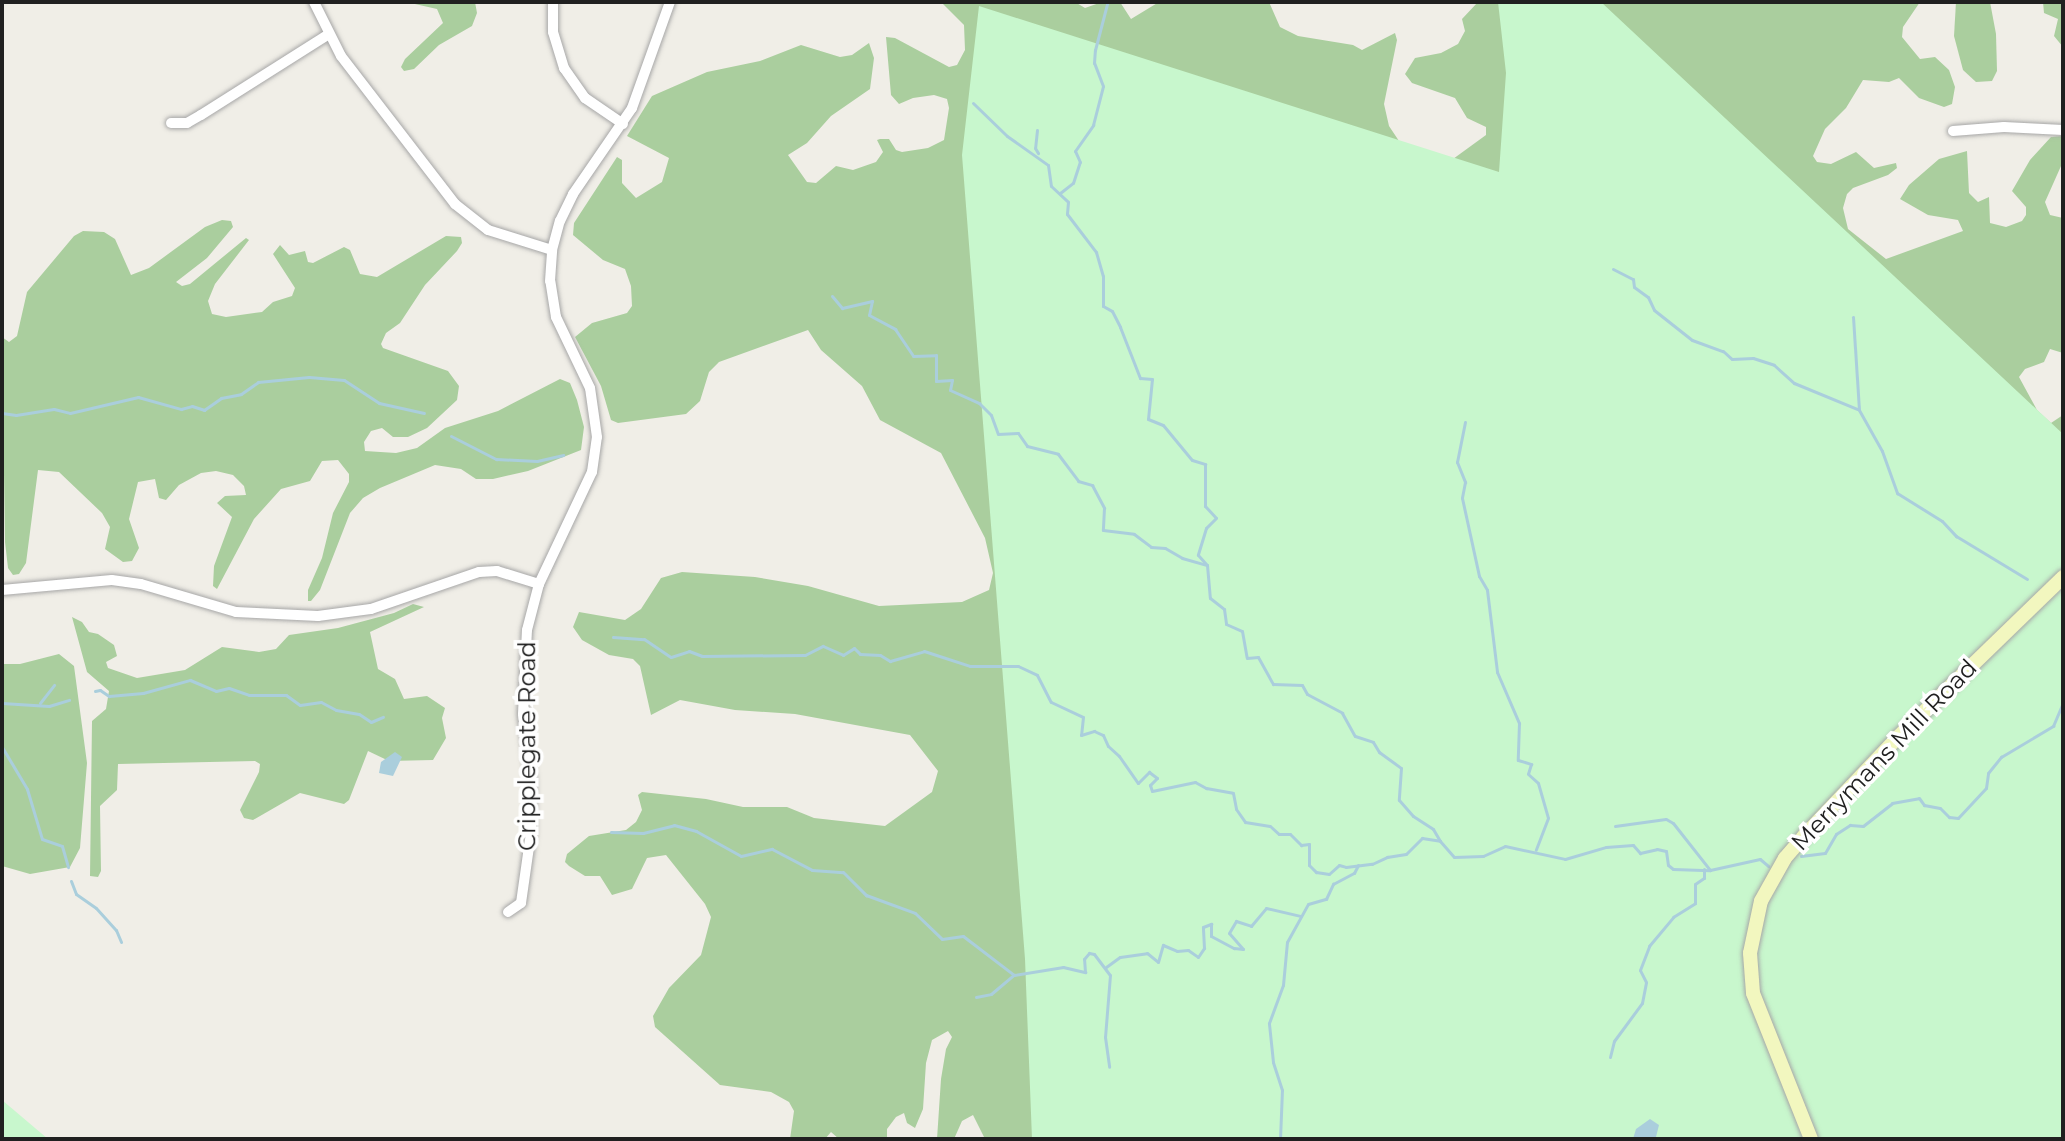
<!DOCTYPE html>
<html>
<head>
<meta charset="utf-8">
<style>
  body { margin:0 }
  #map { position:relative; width:2065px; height:1141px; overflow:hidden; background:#f0eee7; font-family:Montserrat,sans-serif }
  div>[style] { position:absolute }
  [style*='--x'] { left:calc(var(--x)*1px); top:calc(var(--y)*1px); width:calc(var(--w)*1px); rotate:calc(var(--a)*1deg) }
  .forest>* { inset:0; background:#aace9e }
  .park>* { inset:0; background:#c8f7cd }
  .water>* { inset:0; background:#aacedc }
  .stream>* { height:3px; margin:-1.5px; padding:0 1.5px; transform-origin:1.5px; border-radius:1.5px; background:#aacedc }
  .roads { filter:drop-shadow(0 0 2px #a7a7a7) drop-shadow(0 0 2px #a7a7a7) }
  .street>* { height:10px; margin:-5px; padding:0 5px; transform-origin:5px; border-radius:5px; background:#fff }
  .secondary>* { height:14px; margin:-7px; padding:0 7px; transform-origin:7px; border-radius:7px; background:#f2f7bf }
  span { translate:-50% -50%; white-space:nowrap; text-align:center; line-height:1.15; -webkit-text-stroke:7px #fff; paint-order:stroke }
  .street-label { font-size:24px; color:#202020 }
  .frame { position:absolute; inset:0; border:4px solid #202020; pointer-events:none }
</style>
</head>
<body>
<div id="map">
  <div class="forest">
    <div style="clip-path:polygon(406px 2px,475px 2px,477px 13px,472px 26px,439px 45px,414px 69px,404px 71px,401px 67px,405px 59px,443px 23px,437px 9px)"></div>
    <div style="clip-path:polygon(941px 2px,1075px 2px,1085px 8px,1102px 2px,1120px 2px,1131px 19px,1159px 2px,1269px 2px,1280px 27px,1298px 36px,1353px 45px,1362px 50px,1395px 33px,1397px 40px,1384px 104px,1389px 126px,1403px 147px,1453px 159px,1486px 135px,1486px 127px,1467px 118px,1455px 98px,1412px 83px,1405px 74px,1415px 58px,1441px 53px,1458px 44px,1465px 31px,1462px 19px,1478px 2px,1920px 2px,1903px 27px,1902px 37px,1920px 59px,1935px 57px,1949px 70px,1955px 87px,1952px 104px,1944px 107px,1919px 98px,1899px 78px,1889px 82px,1863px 80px,1846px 108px,1825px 129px,1813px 156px,1817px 162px,1831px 164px,1856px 152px,1874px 168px,1896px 163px,1897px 168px,1888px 175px,1853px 188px,1847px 194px,1843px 208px,1848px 229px,1886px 259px,1963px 231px,1958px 220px,1928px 215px,1900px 199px,1909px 185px,1939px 159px,1967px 151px,1969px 193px,1978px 202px,1989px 197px,1990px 223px,2006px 227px,2022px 221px,2026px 215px,2026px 207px,2012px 191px,2030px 160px,2051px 137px,2063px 136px,2061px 166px,2045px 202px,2050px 215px,2063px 218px,2063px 353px,2050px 349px,2044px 362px,2025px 369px,2019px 377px,2037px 410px,2051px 423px,2063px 415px,2063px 563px,1794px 1139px,985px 1139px,973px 1115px,962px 1121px,954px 1139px,937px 1139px,941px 1079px,946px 1049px,952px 1037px,948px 1031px,932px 1040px,926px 1063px,923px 1109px,915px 1128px,907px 1123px,904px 1113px,896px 1117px,887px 1129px,887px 1139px,839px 1139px,831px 1132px,825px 1139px,790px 1139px,794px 1111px,789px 1102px,771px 1092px,720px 1085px,655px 1027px,653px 1016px,669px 988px,701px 955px,711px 917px,705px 904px,666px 855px,647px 858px,632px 889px,612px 895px,600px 876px,585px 876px,569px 866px,565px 862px,567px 854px,589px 836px,626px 830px,636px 822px,642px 810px,638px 795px,642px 792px,706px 799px,743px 807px,787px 807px,814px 818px,885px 826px,932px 792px,938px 771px,910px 735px,795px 714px,735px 710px,680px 700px,651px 715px,640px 666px,633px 659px,609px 655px,582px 640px,573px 627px,579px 612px,625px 620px,641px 609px,661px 578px,682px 572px,755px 577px,808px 586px,879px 606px,962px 602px,989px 590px,993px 573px,985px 538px,941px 453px,880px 420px,862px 386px,821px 350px,808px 330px,719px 362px,709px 372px,700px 401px,686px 414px,618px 423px,611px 420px,601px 386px,575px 337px,592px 323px,627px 313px,632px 306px,631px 286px,625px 269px,603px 260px,573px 235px,574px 223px,617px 157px,622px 160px,622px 183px,636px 198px,662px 182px,669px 158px,627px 136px,652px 96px,707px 72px,760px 61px,801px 45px,840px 57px,852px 55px,869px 43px,874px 58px,870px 89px,831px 116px,807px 143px,788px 155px,807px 182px,816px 183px,836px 166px,853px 170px,876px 162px,883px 152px,877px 140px,880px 139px,889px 139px,896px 150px,902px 152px,928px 148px,944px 140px,949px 108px,947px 99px,934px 95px,913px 98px,899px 104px,891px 95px,886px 37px,895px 38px,949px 67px,957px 65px,965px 50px,964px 25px)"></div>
    <div style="clip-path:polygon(1956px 2px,1990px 2px,1996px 34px,1997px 71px,1992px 81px,1976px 82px,1963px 70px,1954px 36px)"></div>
    <div style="clip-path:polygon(2043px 2px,2063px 4px,2063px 47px,2054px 36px,2058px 19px,2044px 13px)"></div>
    <div style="clip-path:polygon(222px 220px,231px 221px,233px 227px,207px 258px,176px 282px,182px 286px,190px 284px,246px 238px,249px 240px,215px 284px,208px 301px,212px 314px,226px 317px,262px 312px,273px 302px,292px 296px,295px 288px,273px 254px,280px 245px,289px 255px,305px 251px,308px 262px,313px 263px,344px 247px,350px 250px,360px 274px,377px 277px,446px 236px,461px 237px,462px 243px,457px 251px,425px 285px,400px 323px,386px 333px,381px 344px,383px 348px,448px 371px,459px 386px,457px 400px,427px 428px,408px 437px,393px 437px,382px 428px,371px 431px,364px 442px,365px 451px,396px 453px,417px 448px,445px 428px,498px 411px,560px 379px,570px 383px,577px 400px,584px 427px,581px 450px,528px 471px,493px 479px,476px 479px,461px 469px,435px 465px,380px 488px,363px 498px,350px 513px,320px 590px,311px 601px,308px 601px,308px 590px,322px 558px,333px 513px,349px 482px,349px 474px,338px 460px,322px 461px,310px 481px,281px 489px,254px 519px,217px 589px,213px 586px,214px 566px,232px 517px,217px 503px,225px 496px,246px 495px,244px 486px,233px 475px,216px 471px,201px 473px,179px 485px,166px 500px,159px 498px,155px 479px,138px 482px,129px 519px,139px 548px,132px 561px,123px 562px,105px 549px,110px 527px,102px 513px,59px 472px,38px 470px,26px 563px,19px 574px,13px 575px,8px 568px,5px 542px,2px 337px,9px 342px,17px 336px,27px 292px,74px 236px,83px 231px,104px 232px,115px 239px,131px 275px,149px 268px,205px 227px)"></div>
    <div style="clip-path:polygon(413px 604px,424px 607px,370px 632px,378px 669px,395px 679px,404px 699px,427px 696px,445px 708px,442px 718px,446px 738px,433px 760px,389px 761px,368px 751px,349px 800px,344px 804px,300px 793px,253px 820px,244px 818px,240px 810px,259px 772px,260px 764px,255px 761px,118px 764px,117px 790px,100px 806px,101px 871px,98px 877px,90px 876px,92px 721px,106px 709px,109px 691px,87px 672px,72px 617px,82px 622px,89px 632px,98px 634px,114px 645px,117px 656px,106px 662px,108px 668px,137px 678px,185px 670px,222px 647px,259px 652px,276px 649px,289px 635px,338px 628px,394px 613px)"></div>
    <div style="clip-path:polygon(59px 654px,74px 666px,87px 763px,80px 848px,70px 867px,30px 874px,2px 866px,2px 664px,20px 664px)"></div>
  </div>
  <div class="park">
    <div style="clip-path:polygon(1498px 2px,1601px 2px,2063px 434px,2063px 1139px,1032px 1139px,1025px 959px,962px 155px,979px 6px,1499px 172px,1506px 73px)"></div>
    <div style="clip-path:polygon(2px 1100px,48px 1139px,2px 1139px)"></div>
  </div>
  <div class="water">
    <div style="clip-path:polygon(395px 752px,402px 757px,393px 776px,379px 773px,381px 762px)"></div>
    <div style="clip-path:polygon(1650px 1119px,1659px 1125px,1656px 1137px,1633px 1139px,1636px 1129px)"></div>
  </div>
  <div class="stream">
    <div style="--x:973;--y:103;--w:47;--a:44.1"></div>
    <div style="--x:1007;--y:136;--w:50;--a:35.3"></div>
    <div style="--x:1048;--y:165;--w:21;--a:82"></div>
    <div style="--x:1051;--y:186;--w:23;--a:43"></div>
    <div style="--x:1068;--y:202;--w:12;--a:95"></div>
    <div style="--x:1067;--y:214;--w:48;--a:52.7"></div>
    <div style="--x:1096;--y:252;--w:25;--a:74"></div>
    <div style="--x:1103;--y:276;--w:30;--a:90"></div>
    <div style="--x:1103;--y:306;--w:10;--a:29"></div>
    <div style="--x:1112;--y:311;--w:18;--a:63"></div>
    <div style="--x:1120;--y:327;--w:55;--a:68.6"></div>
    <div style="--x:1140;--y:378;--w:12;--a:5"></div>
    <div style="--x:1152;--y:379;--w:40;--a:95.7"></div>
    <div style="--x:1148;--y:419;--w:16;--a:22"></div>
    <div style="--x:1163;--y:425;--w:45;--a:50.4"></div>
    <div style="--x:1192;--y:460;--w:14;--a:17"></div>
    <div style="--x:1205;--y:464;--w:42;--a:90"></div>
    <div style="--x:1205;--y:506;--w:16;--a:47"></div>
    <div style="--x:1216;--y:518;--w:14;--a:135"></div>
    <div style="--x:1206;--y:528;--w:28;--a:107"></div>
    <div style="--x:1198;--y:555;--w:13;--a:48"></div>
    <div style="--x:1207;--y:565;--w:33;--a:85"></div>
    <div style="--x:1210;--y:598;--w:18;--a:38"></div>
    <div style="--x:1224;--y:609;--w:15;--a:82"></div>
    <div style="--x:1226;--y:624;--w:17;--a:24"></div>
    <div style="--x:1242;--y:631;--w:27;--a:80"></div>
    <div style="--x:1247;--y:658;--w:11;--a:-5"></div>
    <div style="--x:1258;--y:657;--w:31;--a:61"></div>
    <div style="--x:1273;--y:684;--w:29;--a:2"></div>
    <div style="--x:1302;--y:685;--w:10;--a:61"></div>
    <div style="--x:1307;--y:694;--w:40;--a:28"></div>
    <div style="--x:1342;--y:713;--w:26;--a:61"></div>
    <div style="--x:1355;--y:736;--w:19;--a:18"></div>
    <div style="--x:1373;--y:742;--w:12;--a:59"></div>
    <div style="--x:1379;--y:752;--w:27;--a:36"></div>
    <div style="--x:1401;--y:768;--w:32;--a:94"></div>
    <div style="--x:1399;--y:800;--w:21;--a:49"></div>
    <div style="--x:1413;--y:816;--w:24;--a:33"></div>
    <div style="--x:1433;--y:829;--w:14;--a:60"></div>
    <div style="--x:1037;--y:130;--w:18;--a:96"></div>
    <div style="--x:1035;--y:148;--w:6;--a:59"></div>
    <div style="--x:1060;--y:193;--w:16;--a:-38"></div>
    <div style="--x:1073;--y:183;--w:22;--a:-72"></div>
    <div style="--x:1080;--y:162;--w:12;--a:-114"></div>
    <div style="--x:1075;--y:151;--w:32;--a:-55"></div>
    <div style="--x:1093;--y:125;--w:40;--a:-75.6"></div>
    <div style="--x:1103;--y:86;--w:25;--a:-111"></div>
    <div style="--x:1094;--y:63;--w:13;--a:-86"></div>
    <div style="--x:1095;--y:50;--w:48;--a:-75.4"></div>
    <div style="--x:1613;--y:269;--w:22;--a:27"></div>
    <div style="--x:1633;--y:279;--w:8;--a:83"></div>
    <div style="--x:1634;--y:287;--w:17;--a:36"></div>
    <div style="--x:1648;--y:297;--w:14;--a:65"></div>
    <div style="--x:1654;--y:310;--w:48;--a:38.3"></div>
    <div style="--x:1692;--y:340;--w:33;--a:20"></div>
    <div style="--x:1723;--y:351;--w:12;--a:42"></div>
    <div style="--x:1732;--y:359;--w:21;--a:-3"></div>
    <div style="--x:1753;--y:358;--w:22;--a:18"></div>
    <div style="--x:1774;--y:365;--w:27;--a:42"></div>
    <div style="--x:1794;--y:383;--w:68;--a:22.4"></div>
    <div style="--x:832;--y:296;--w:16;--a:50"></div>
    <div style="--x:842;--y:308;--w:31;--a:-13"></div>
    <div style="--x:872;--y:301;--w:14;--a:102"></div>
    <div style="--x:869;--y:315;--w:30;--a:28"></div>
    <div style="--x:895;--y:329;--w:32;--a:56"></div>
    <div style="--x:913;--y:356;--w:23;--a:-2"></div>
    <div style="--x:936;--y:355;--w:26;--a:90"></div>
    <div style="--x:936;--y:381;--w:16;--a:-4"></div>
    <div style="--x:952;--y:380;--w:10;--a:101"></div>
    <div style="--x:950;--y:390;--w:32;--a:24"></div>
    <div style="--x:979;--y:403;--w:17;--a:45"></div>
    <div style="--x:991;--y:415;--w:20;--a:70"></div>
    <div style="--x:998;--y:434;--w:20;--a:-3"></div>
    <div style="--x:1018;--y:433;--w:16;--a:55"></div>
    <div style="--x:1027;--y:446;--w:32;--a:14"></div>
    <div style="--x:1058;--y:454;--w:34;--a:53"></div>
    <div style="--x:1078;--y:481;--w:15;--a:16"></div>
    <div style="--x:1092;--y:485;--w:26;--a:62"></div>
    <div style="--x:1104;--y:508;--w:22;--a:93"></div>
    <div style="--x:1103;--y:530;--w:31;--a:7"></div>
    <div style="--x:1134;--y:534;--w:21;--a:37"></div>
    <div style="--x:1151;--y:547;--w:14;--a:4"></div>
    <div style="--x:1165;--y:548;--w:20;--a:30"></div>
    <div style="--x:1182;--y:558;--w:26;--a:16"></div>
    <div style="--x:1853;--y:317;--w:93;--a:86.3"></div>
    <div style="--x:1859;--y:410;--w:47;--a:60.7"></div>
    <div style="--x:1882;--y:451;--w:45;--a:70.3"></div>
    <div style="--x:1897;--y:493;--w:53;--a:31.9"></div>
    <div style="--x:1942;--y:521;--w:21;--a:47"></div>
    <div style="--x:1956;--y:536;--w:83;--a:31.2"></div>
    <div style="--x:2;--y:413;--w:14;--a:8"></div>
    <div style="--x:16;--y:415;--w:38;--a:-9"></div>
    <div style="--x:54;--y:409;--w:16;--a:14"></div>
    <div style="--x:70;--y:413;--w:70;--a:-13.2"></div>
    <div style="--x:138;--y:397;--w:45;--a:15.6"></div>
    <div style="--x:181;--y:409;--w:11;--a:-15"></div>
    <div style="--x:192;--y:406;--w:13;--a:18"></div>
    <div style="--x:204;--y:410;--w:21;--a:-35"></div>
    <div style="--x:221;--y:398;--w:20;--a:-11"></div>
    <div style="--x:241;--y:394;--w:21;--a:-35"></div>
    <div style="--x:258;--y:382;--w:51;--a:-5.6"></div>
    <div style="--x:309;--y:377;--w:35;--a:5"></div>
    <div style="--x:344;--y:380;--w:42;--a:33.3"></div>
    <div style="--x:379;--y:403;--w:46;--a:12.5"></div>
    <div style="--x:1465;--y:422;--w:41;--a:101.3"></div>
    <div style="--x:1457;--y:462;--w:22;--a:68"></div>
    <div style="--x:1465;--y:482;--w:16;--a:101"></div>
    <div style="--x:1462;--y:498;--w:80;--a:77.7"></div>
    <div style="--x:1479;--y:576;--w:16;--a:60"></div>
    <div style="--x:1487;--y:590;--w:83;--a:83"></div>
    <div style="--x:1497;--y:672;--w:56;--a:66.7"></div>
    <div style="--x:1519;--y:723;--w:37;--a:92"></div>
    <div style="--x:1518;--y:760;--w:14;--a:17"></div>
    <div style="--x:1531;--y:764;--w:10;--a:107"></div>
    <div style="--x:1528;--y:774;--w:13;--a:42"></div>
    <div style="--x:1538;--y:783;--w:36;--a:74"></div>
    <div style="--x:1548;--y:818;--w:34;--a:111"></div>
    <div style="--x:451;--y:436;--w:51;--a:27.1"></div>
    <div style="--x:496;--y:459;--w:41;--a:2.8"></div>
    <div style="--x:537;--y:461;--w:27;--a:-13"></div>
    <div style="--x:613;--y:637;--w:31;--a:4"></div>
    <div style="--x:644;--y:639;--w:32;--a:34"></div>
    <div style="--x:671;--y:657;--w:19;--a:-18"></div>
    <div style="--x:689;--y:651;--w:14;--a:21"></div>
    <div style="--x:702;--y:656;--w:103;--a:-0.6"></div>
    <div style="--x:805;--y:655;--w:20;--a:-27"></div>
    <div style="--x:823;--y:646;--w:22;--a:24"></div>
    <div style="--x:843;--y:655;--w:13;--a:-32"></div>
    <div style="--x:854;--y:648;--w:8;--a:45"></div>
    <div style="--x:860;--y:654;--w:20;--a:3"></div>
    <div style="--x:880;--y:655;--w:12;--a:31"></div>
    <div style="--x:890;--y:661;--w:35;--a:-16"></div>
    <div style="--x:924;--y:651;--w:48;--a:18.1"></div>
    <div style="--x:970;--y:666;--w:48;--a:0"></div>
    <div style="--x:1018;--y:666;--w:21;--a:25"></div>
    <div style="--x:1037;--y:675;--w:30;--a:63"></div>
    <div style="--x:1051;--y:702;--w:35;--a:25"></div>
    <div style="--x:1083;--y:717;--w:18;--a:96"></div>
    <div style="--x:1081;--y:735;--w:14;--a:-17"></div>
    <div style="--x:1094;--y:731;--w:10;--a:24"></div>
    <div style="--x:1103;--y:735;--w:12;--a:66"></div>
    <div style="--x:1108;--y:746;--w:15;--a:42"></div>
    <div style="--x:1119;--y:756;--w:33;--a:55"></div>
    <div style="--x:1138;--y:783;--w:16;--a:-45"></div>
    <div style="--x:1149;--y:772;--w:10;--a:37"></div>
    <div style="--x:1157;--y:778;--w:10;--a:135"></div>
    <div style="--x:1150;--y:785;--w:6;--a:72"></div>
    <div style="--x:1152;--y:791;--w:44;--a:-11.8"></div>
    <div style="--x:1195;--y:782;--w:13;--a:29"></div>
    <div style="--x:1206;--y:788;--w:27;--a:10"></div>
    <div style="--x:1233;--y:793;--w:16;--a:79"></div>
    <div style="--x:1236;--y:809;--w:16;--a:55"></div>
    <div style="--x:1245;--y:822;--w:25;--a:9"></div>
    <div style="--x:1270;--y:826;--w:12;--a:42"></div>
    <div style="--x:1279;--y:834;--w:11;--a:0"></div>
    <div style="--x:1290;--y:834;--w:16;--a:45"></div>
    <div style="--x:1301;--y:845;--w:8;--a:-7"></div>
    <div style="--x:1309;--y:844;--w:21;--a:90"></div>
    <div style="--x:1309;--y:865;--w:10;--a:45"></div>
    <div style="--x:1316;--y:872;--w:13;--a:9"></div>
    <div style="--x:1329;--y:874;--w:13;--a:-42"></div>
    <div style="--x:1339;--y:865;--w:7;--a:16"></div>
    <div style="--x:1346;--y:867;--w:26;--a:-7"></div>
    <div style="--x:1372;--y:864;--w:17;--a:-25"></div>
    <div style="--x:1387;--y:857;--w:19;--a:-9"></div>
    <div style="--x:1406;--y:854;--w:23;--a:-45"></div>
    <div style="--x:1422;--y:838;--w:18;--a:9"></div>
    <div style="--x:1440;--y:841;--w:21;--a:49"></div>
    <div style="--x:1454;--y:857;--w:29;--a:-2"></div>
    <div style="--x:1483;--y:856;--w:24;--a:-24"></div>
    <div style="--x:1505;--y:846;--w:61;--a:12.2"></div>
    <div style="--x:1565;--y:859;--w:43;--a:-16.3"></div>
    <div style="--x:1606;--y:847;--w:27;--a:-4"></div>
    <div style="--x:1633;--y:845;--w:11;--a:49"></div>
    <div style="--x:1640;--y:853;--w:17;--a:-13"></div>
    <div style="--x:1657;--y:849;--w:9;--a:13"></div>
    <div style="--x:1666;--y:851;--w:14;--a:82"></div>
    <div style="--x:1668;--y:865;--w:6;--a:39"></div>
    <div style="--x:1673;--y:869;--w:37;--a:2"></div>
    <div style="--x:1710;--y:870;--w:51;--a:-12.4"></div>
    <div style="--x:1760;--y:859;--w:11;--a:41"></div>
    <div style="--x:95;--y:691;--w:5;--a:-11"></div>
    <div style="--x:100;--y:690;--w:11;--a:34"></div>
    <div style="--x:109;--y:696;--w:34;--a:-5"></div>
    <div style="--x:143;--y:693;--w:49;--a:-15.5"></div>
    <div style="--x:190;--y:680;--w:28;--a:23"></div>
    <div style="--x:216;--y:691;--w:13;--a:-13"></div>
    <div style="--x:229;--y:688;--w:21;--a:19"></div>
    <div style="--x:249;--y:695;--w:37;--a:0"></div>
    <div style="--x:286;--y:695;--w:17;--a:36"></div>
    <div style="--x:300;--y:705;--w:21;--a:-8"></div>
    <div style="--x:321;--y:702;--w:17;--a:28"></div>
    <div style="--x:336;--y:710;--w:23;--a:10"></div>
    <div style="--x:359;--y:714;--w:14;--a:34"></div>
    <div style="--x:371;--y:722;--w:13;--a:-23"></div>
    <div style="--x:2;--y:703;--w:47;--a:3.7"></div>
    <div style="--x:49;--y:706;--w:21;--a:-17"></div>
    <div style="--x:40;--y:703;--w:23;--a:-52"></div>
    <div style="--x:2;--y:747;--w:49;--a:59.2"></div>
    <div style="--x:27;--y:789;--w:52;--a:73.3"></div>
    <div style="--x:42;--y:839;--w:21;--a:19"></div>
    <div style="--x:62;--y:846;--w:22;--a:74"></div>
    <div style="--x:1615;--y:826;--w:51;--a:-7.8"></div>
    <div style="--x:1666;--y:819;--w:8;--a:30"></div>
    <div style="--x:1673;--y:823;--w:60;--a:51.8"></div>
    <div style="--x:611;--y:832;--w:32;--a:2"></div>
    <div style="--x:643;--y:833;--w:32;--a:-14"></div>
    <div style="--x:674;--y:825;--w:23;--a:15"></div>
    <div style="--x:696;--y:831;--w:51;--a:29.1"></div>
    <div style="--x:741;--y:856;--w:32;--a:-13"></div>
    <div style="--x:772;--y:849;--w:45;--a:27.7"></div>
    <div style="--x:812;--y:870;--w:31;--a:4"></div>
    <div style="--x:843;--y:872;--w:33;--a:45"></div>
    <div style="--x:866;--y:895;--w:52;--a:20.2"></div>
    <div style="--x:915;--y:913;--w:37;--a:44"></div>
    <div style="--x:942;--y:939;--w:21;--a:-8"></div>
    <div style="--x:963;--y:936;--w:64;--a:37.4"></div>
    <div style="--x:1801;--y:856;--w:24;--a:-7"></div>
    <div style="--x:1825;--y:853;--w:22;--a:-60"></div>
    <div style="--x:1836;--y:834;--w:17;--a:-33"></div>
    <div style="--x:1850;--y:825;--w:13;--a:4"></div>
    <div style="--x:1863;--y:826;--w:37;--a:-38"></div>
    <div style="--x:1892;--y:803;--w:27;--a:-10"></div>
    <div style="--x:1919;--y:798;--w:9;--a:54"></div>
    <div style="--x:1924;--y:805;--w:16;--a:11"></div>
    <div style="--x:1940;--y:808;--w:13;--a:45"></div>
    <div style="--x:1949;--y:817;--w:9;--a:6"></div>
    <div style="--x:1958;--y:818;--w:41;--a:-47"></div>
    <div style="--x:1986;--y:788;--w:15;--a:-82"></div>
    <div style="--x:1988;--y:773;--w:21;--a:-51"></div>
    <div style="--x:2001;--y:757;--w:61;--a:-30.8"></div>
    <div style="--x:2053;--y:726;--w:26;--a:-67"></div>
    <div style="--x:71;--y:881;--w:14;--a:69"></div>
    <div style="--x:76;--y:894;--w:24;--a:35"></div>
    <div style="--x:96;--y:908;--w:30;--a:48"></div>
    <div style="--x:116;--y:930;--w:13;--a:67"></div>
    <div style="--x:1106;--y:967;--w:17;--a:-36"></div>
    <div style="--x:1120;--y:957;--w:27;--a:-8"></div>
    <div style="--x:1147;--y:953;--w:14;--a:39"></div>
    <div style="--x:1158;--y:962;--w:18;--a:-74"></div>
    <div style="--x:1163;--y:945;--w:15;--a:23"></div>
    <div style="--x:1177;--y:951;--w:11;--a:-5"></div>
    <div style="--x:1188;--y:950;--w:12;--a:35"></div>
    <div style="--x:1198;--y:957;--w:11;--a:-56"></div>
    <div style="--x:1204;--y:948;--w:21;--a:-93"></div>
    <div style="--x:1203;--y:927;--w:9;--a:-21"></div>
    <div style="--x:1211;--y:924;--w:12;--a:90"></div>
    <div style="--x:1211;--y:936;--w:26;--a:28"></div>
    <div style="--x:1234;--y:948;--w:9;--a:6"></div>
    <div style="--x:1243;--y:949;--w:21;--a:-131"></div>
    <div style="--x:1229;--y:933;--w:14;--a:-60"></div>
    <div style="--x:1236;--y:921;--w:16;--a:18"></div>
    <div style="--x:1251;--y:926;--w:23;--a:-50"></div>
    <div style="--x:1266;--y:908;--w:35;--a:13"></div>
    <div style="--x:976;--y:997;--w:15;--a:-11"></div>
    <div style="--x:991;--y:994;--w:30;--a:-40"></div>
    <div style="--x:1014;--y:975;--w:50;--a:-9.3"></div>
    <div style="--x:1063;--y:967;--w:23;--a:13"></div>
    <div style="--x:1085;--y:972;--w:13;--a:-94"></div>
    <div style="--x:1084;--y:959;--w:8;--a:-50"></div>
    <div style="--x:1089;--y:953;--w:5;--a:11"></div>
    <div style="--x:1094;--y:954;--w:26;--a:53"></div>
    <div style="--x:1110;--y:975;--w:62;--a:94.6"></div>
    <div style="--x:1105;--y:1037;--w:30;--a:82"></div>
    <div style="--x:1610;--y:1057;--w:16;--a:-76"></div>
    <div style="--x:1614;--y:1041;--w:47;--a:-53.6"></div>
    <div style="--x:1642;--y:1003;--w:21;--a:-79"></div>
    <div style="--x:1646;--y:982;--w:13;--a:-117"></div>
    <div style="--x:1640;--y:970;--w:26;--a:-69"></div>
    <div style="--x:1649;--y:946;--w:38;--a:-50"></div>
    <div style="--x:1673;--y:917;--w:26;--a:-32"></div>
    <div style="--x:1695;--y:903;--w:19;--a:-90"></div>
    <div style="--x:1695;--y:884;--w:11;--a:-34"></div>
    <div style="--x:1704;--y:878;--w:9;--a:-90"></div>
    <div style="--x:1280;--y:1139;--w:49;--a:-87.7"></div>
    <div style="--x:1282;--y:1090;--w:29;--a:-108"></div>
    <div style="--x:1273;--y:1062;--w:39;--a:-96"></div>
    <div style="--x:1269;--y:1023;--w:40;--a:-69.8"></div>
    <div style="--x:1283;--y:985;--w:43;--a:-84.7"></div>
    <div style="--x:1287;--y:942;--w:43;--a:-61.1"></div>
    <div style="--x:1308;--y:904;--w:19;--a:-16"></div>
    <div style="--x:1326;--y:899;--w:17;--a:-65"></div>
    <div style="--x:1333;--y:884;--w:24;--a:-28"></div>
    <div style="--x:1354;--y:873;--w:9;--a:-63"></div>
  </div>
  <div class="roads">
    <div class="street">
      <div style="--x:314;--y:2;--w:60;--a:63.4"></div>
      <div style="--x:341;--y:56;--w:187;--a:52.4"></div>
      <div style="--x:455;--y:204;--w:42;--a:38.2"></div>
      <div style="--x:488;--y:230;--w:67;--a:17.4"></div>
      <div style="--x:553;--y:2;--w:30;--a:90"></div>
      <div style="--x:553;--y:32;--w:38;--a:73"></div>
      <div style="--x:564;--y:68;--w:37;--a:55"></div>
      <div style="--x:585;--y:98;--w:46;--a:34.4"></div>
      <div style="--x:171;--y:123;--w:16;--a:0"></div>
      <div style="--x:187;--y:123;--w:16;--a:-30"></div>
      <div style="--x:201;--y:115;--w:151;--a:-32.3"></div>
      <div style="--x:1953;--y:131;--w:51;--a:-4.5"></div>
      <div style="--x:2004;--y:127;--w:59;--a:2.9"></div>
      <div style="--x:2;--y:590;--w:110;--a:-5.2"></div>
      <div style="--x:112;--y:580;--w:29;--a:8"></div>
      <div style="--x:141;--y:584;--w:99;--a:16.4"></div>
      <div style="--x:236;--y:612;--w:82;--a:2.8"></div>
      <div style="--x:318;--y:616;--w:53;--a:-7.5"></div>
      <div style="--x:371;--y:609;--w:114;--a:-18.9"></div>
      <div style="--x:479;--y:572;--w:18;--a:-3"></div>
      <div style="--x:497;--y:571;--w:44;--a:17.2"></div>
      <div style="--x:508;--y:912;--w:16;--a:-35"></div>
      <div style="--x:521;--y:903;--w:71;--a:-81.9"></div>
      <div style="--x:531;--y:833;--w:54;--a:-90"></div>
      <div style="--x:531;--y:779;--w:65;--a:-97"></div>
      <div style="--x:523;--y:714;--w:84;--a:-87.3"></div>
      <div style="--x:527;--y:630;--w:48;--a:-75.4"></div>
      <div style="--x:539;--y:584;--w:124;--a:-64.7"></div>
      <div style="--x:592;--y:472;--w:35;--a:-82"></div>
      <div style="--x:597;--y:437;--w:49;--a:-98.1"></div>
      <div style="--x:590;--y:388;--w:79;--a:-115.6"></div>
      <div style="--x:556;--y:317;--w:36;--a:-99"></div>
      <div style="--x:550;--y:281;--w:31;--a:-86"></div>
      <div style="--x:552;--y:250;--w:30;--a:-75"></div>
      <div style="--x:560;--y:221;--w:30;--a:-64"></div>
      <div style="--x:573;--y:194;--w:104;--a:-55.5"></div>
      <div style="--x:632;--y:108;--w:113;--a:-70.3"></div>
    </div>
    <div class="secondary">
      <div style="--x:1811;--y:1139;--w:157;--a:-111.7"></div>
      <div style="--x:1753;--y:993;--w:40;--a:-94.3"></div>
      <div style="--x:1750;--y:953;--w:53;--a:-78.1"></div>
      <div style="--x:1761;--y:901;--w:49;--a:-60.8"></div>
      <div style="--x:1785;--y:858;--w:29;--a:-49"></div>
      <div style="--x:1804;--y:836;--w:134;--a:-46.5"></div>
      <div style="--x:1896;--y:739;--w:233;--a:-44.1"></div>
    </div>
  </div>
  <div class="street-label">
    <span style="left:527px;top:746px;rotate:-90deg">Cripplegate Road</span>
    <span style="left:1884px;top:755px;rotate:-46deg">Merrymans Mill Road</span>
  </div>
  <div class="frame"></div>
</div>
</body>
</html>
